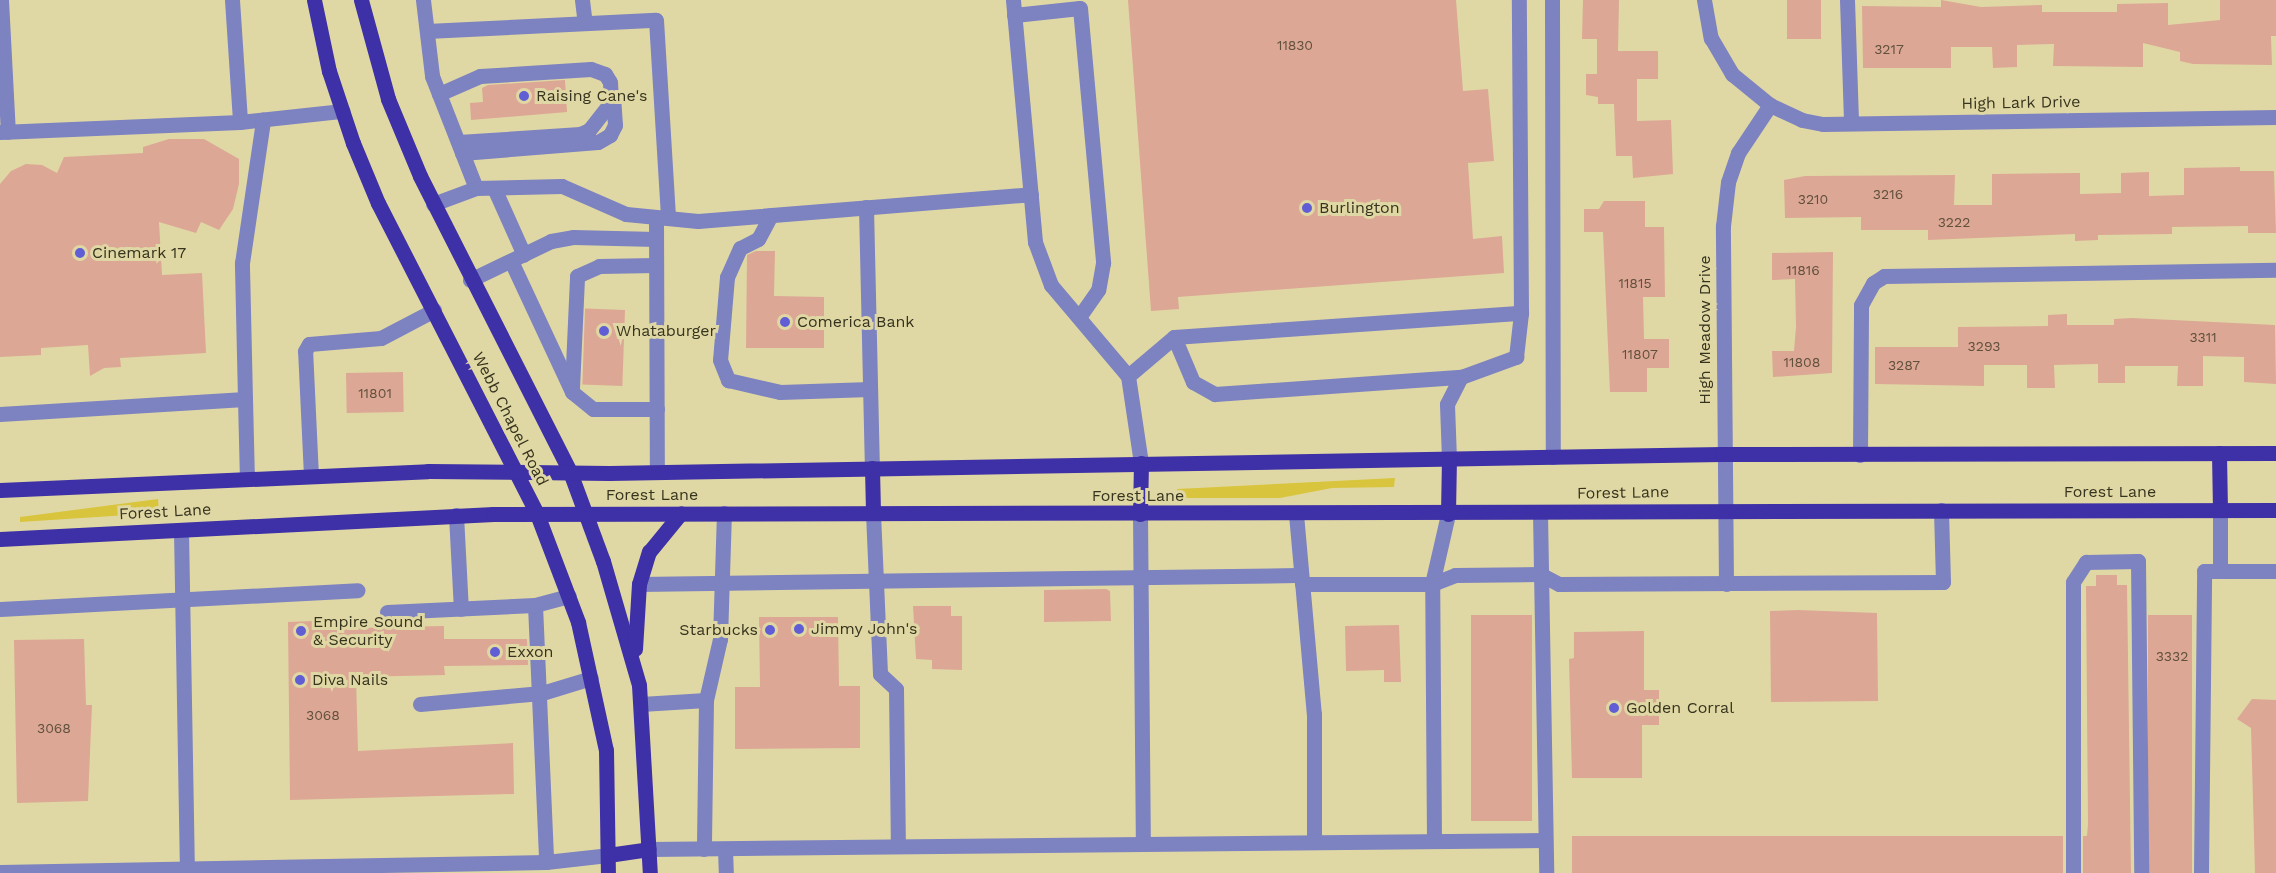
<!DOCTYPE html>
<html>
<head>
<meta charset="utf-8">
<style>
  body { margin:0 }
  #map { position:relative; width:2276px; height:873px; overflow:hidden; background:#e0d8a4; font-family:"Work Sans",sans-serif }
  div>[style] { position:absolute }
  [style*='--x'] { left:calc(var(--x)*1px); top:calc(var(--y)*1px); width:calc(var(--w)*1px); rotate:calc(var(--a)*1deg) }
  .green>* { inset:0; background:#d9c43e }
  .building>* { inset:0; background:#dca795; transform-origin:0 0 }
  .minor>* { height:15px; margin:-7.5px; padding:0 7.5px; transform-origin:7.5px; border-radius:7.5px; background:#7d82c1 }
  .major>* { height:15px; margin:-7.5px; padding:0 7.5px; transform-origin:7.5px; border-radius:7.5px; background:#3e30a6 }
  .dots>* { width:16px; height:16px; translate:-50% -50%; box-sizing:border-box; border:3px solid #e0d8a4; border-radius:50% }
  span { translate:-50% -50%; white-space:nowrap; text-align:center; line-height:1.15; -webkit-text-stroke:6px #e0d8a4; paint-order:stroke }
  .number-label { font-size:14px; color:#60503c }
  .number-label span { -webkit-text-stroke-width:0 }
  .poi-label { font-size:16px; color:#36331e }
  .left { translate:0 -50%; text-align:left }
  .right { translate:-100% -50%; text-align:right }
  .street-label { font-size:16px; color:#36331e }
</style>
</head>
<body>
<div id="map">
  <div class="green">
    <div style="clip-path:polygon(1395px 478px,1394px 487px,1332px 488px,1280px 498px,1177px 498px,1177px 489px)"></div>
    <div style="clip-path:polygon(158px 499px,159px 513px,20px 522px,20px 517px)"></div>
  </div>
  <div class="building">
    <div style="clip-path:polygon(1128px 0,1456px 0,1463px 91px,1488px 89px,1494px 161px,1468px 163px,1473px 239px,1502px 236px,1504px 273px,1178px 297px,1179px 309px,1151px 311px)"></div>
    <div style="clip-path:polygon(1583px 0,1619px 0,1618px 51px,1658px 51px,1658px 79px,1637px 79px,1637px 121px,1671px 120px,1673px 174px,1633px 178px,1632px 156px,1616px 156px,1614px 104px,1598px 104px,1598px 97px,1586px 95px,1586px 74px,1597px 74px,1597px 39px,1582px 39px)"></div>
    <div style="left:1787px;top:0;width:34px;height:39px"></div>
    <div style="clip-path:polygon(1941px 0,1981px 7px,2042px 5px,2042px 12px,2117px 12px,2117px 4px,2168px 3px,2168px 25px,2220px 20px,2220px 0,2276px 0,2276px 36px,2271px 36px,2272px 65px,2193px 64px,2180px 61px,2180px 52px,2143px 43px,2143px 67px,2053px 66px,2054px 44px,2017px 45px,2017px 67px,1993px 68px,1992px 47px,1951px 47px,1951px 68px,1863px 68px,1862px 6px,1941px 7px)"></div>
    <div style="clip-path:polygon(565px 80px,567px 112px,471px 120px,470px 103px,483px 102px,482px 88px,488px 85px)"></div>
    <div style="clip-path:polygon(169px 139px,204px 139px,239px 159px,239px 184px,233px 209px,219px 230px,201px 222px,196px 233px,159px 222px,162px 275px,202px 273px,206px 353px,120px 358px,121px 367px,104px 368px,90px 376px,88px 345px,41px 348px,41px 355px,0 357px,0 184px,11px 171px,26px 164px,42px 165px,57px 173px,64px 157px,143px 153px,143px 147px)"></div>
    <div style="clip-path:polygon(2240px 167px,2240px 171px,2274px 171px,2276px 233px,2248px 233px,2248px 226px,2172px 227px,2172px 234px,2098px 235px,2098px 240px,2075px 241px,2075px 234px,1928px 240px,1928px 230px,1861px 230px,1861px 217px,1785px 218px,1784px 180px,1805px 176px,1955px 175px,1954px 205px,1992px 205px,1992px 174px,2080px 173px,2080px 194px,2121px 193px,2121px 173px,2149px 172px,2149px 196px,2184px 195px,2184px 168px)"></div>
    <div style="clip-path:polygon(1604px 201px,1645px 201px,1645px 227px,1664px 227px,1665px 297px,1643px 297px,1644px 339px,1669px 339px,1669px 368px,1647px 368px,1647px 392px,1610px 392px,1603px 232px,1584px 232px,1584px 209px,1599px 209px)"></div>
    <div style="clip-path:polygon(756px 251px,775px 251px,774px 296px,824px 297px,824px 348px,746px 348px,747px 255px)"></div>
    <div style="clip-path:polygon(1833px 252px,1832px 373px,1773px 377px,1772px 351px,1794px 351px,1796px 327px,1795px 279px,1772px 280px,1772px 253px)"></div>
    <div style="left:625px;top:310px;width:76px;height:40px;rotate:92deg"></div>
    <div style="clip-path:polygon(2067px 314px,2067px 325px,2114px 325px,2114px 319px,2132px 318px,2275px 325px,2276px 384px,2244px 382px,2244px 357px,2203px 356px,2203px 386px,2177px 386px,2178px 366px,2125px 366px,2125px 383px,2098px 383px,2098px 364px,2054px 365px,2055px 388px,2027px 388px,2027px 365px,1984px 365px,1984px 386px,1875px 384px,1875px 347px,1958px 347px,1958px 327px,2048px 326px,2048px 315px)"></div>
    <div style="left:403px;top:372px;width:40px;height:57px;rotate:89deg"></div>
    <div style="clip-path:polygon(2096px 575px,2117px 575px,2117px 585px,2127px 585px,2131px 873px,2083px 873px,2083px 836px,2087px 836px,2088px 824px,2086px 586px,2096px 586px)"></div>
    <div style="clip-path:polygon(1106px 589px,1110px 591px,1111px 621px,1044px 622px,1044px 590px)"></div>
    <div style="clip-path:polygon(913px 606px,951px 606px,951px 616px,962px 616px,962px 670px,932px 669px,932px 660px,916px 659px)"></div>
    <div style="clip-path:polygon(1798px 610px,1877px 613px,1878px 701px,1771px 702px,1770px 611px)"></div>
    <div style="left:1471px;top:615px;width:61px;height:206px"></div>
    <div style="left:2148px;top:615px;width:44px;height:258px"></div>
    <div style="clip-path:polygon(759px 617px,838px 617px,839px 686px,860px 686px,860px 748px,735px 749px,735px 687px,760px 687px)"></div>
    <div style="clip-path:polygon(314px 621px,314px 626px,355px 628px,444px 626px,444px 639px,527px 639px,528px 665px,444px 666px,445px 675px,356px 677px,358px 751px,513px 743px,514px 794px,290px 800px,288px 622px)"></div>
    <div style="clip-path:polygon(1399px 625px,1401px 682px,1384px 682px,1384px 670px,1346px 671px,1345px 626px)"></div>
    <div style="clip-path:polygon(1644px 631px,1644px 690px,1659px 690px,1659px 725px,1642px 725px,1642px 778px,1572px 778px,1569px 659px,1574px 658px,1574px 632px)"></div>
    <div style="clip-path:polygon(84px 639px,86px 705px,92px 705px,88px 801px,17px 803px,14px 640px)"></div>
    <div style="clip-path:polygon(2252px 699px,2276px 700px,2276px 873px,2255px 873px,2251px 728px,2237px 719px)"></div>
    <div style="left:2063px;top:836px;width:37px;height:491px;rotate:90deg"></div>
  </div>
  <div class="minor">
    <div style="--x:1;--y:0;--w:132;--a:87"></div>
    <div style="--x:232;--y:0;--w:122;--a:86.2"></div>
    <div style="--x:423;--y:0;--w:77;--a:83.2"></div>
    <div style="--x:432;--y:76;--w:120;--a:68.6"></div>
    <div style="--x:582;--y:0;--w:23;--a:83"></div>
    <div style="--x:1013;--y:0;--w:243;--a:84.8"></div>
    <div style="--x:1035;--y:242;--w:46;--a:69.6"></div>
    <div style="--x:1051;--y:285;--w:119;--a:49.8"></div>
    <div style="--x:1128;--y:376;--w:88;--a:81.5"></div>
    <div style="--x:1552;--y:0;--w:457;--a:89.9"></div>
    <div style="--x:1704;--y:0;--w:39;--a:80"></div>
    <div style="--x:1711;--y:38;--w:42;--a:59.7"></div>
    <div style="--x:1732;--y:74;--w:49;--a:39.2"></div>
    <div style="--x:1770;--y:105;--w:35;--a:25"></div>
    <div style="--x:1802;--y:120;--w:21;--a:11"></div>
    <div style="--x:1823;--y:124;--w:453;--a:-0.9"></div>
    <div style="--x:1847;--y:0;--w:123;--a:88.1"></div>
    <div style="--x:1014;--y:15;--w:66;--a:-6.1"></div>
    <div style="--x:1080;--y:8;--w:256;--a:84.8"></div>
    <div style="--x:1103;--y:263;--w:27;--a:100"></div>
    <div style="--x:1098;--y:290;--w:32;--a:125"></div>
    <div style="--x:427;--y:31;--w:229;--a:-2.8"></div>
    <div style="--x:656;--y:20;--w:198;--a:86.5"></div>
    <div style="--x:439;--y:94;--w:45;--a:-23.7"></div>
    <div style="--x:480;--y:76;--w:111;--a:-3.6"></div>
    <div style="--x:591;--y:69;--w:15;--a:20"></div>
    <div style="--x:605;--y:74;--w:9;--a:58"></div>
    <div style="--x:610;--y:82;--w:20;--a:87"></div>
    <div style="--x:611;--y:102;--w:36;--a:128"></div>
    <div style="--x:589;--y:130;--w:10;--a:156"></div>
    <div style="--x:580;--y:134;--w:122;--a:176.2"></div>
    <div style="--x:0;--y:132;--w:240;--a:-2.4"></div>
    <div style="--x:240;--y:122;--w:103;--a:-6.2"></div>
    <div style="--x:462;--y:153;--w:136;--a:-4.6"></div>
    <div style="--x:598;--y:142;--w:14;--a:-30"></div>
    <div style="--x:610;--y:135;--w:11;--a:-63"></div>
    <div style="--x:615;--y:125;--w:30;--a:-94"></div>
    <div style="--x:494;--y:188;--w:73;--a:65.9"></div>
    <div style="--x:433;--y:204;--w:46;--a:-20.4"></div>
    <div style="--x:476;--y:188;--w:86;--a:-1.3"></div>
    <div style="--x:562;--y:186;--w:70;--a:23.6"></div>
    <div style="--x:626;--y:214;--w:72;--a:5.6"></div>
    <div style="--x:698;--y:221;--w:334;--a:-4.6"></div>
    <div style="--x:866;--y:207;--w:261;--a:88.7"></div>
    <div style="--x:771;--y:215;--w:27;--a:118"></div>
    <div style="--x:758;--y:239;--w:20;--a:153"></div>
    <div style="--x:740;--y:248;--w:32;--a:114"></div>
    <div style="--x:727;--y:277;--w:83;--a:94.8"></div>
    <div style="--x:720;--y:360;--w:22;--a:68"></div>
    <div style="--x:728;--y:380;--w:53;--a:13"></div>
    <div style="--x:780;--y:392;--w:90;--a:-1.9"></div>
    <div style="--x:656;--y:218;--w:254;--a:89.8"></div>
    <div style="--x:511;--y:261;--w:145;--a:65"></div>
    <div style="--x:572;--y:392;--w:27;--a:39"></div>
    <div style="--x:593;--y:409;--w:64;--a:0"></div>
    <div style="--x:470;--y:280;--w:90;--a:-25.7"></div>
    <div style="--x:551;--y:241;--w:22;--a:-10"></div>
    <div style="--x:573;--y:237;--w:83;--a:1.4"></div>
    <div style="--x:1174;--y:337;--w:49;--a:67.1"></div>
    <div style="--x:1193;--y:382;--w:25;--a:29"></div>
    <div style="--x:1215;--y:394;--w:247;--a:-4"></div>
    <div style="--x:1128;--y:376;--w:60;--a:-40.3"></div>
    <div style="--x:1174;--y:337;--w:348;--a:-4"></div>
    <div style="--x:1521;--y:313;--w:313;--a:-90.4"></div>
    <div style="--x:572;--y:388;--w:112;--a:-87.4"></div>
    <div style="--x:577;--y:276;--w:24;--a:-24"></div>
    <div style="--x:599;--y:266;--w:57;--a:-1"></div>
    <div style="--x:245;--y:399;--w:136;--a:-91.3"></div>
    <div style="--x:242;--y:263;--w:145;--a:-81.6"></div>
    <div style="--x:0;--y:414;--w:245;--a:-3.5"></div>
    <div style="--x:245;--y:399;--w:80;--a:88.6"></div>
    <div style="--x:1860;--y:455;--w:150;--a:-89.6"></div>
    <div style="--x:1861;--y:305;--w:25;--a:-61"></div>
    <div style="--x:1873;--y:283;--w:13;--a:-32"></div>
    <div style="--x:1884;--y:276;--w:392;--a:-0.9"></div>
    <div style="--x:1449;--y:459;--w:55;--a:-92.1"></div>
    <div style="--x:1447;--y:404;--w:30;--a:-63"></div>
    <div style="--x:1461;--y:377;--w:59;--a:-20"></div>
    <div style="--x:1516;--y:357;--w:44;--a:-83.5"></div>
    <div style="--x:311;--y:476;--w:125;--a:-92.7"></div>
    <div style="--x:305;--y:351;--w:8;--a:-60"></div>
    <div style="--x:309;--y:344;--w:72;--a:-4.8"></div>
    <div style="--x:381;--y:338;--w:60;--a:-27.8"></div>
    <div style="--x:2220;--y:510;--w:61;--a:90"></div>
    <div style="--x:2220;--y:571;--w:56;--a:0"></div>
    <div style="--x:873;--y:513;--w:161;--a:87.5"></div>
    <div style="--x:880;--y:674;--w:22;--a:43"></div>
    <div style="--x:896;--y:689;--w:157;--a:89.3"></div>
    <div style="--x:1540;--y:513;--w:360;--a:89"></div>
    <div style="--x:1140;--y:514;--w:330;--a:89.5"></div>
    <div style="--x:1296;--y:514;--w:201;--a:84.9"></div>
    <div style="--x:1314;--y:714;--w:128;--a:90"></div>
    <div style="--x:456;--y:515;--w:94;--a:87"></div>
    <div style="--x:181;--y:530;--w:338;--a:89"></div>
    <div style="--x:639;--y:584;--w:659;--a:-0.78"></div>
    <div style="--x:1302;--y:584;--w:130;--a:0"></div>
    <div style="--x:1432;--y:584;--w:25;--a:-21"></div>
    <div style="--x:1455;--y:575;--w:85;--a:-0.7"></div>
    <div style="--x:1540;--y:574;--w:21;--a:28"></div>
    <div style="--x:1559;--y:584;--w:384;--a:-0.3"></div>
    <div style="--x:1943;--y:582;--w:72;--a:-91.6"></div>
    <div style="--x:1726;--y:584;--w:358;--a:-90.5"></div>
    <div style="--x:1723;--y:226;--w:44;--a:-83.5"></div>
    <div style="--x:1728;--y:182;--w:31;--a:-71"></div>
    <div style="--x:1738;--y:153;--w:58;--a:-56.3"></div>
    <div style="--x:535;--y:605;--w:257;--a:87.5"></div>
    <div style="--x:0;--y:609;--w:358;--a:-3"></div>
    <div style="--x:387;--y:612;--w:148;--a:-2.7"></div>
    <div style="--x:535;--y:605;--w:35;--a:-15"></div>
    <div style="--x:706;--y:700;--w:63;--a:-77.1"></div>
    <div style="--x:720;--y:639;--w:126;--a:-88.2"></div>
    <div style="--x:420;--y:704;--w:122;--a:-5.2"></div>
    <div style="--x:542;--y:693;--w:51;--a:-17"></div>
    <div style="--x:641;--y:704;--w:65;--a:-3.5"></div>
    <div style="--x:706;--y:700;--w:149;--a:90.8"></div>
    <div style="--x:1434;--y:841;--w:257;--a:-90.4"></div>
    <div style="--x:1432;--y:584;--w:72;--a:-77.1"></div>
    <div style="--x:649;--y:849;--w:896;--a:-0.58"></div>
    <div style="--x:725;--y:849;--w:24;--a:88"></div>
    <div style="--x:0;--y:872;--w:546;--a:-1.05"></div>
    <div style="--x:546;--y:862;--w:62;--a:-6.4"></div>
    <div style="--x:2073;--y:873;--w:291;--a:-90"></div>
    <div style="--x:2073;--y:582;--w:24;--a:-57"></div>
    <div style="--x:2086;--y:562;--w:52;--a:-1.1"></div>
    <div style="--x:2138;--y:561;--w:312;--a:89.4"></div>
    <div style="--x:2201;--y:873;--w:302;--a:-89.4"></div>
    <div style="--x:2204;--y:571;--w:16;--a:0"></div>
  </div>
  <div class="major">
    <div style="--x:314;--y:0;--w:73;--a:78.1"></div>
    <div style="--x:329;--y:71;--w:76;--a:71.6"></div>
    <div style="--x:353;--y:143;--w:65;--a:67.4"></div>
    <div style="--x:378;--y:203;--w:349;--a:62.9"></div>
    <div style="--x:537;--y:514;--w:116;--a:69.2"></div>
    <div style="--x:578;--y:622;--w:131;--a:77.7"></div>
    <div style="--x:606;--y:750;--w:123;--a:89.1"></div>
    <div style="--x:361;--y:0;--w:103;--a:74.7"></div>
    <div style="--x:388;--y:99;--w:83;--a:67.4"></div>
    <div style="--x:420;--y:176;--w:332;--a:63.1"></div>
    <div style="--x:570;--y:472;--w:95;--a:69.7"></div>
    <div style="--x:603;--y:561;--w:129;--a:73.8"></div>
    <div style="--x:639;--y:685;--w:188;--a:86.7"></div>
    <div style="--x:2219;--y:453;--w:57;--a:89"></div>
    <div style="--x:872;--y:468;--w:45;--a:88.7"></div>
    <div style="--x:0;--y:490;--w:428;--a:-2.5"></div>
    <div style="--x:428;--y:471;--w:181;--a:0.6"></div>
    <div style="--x:609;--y:473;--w:1113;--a:-0.98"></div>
    <div style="--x:1722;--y:454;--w:554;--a:-0.1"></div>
    <div style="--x:1140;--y:514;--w:51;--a:-88.9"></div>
    <div style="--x:1448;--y:514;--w:55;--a:-89"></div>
    <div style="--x:0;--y:539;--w:494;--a:-2.9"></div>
    <div style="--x:493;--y:514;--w:1783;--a:-0.13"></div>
    <div style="--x:635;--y:649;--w:65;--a:-86.5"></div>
    <div style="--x:639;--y:584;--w:34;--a:-73"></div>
    <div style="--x:649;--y:552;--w:50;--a:-50.6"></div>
    <div style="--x:608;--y:855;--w:41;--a:-8.3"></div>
  </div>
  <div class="dots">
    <div style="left:524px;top:96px;background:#615dd5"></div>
    <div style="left:1307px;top:208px;background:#615dd5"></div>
    <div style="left:80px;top:253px;background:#615dd5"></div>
    <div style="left:785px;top:322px;background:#615dd5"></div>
    <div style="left:604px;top:331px;background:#615dd5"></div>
    <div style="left:799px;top:629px;background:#615dd5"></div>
    <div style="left:770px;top:630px;background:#615dd5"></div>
    <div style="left:301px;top:631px;background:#615dd5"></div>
    <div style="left:495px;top:652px;background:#615dd5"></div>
    <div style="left:300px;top:680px;background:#615dd5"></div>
    <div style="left:1614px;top:708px;background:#615dd5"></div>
  </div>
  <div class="number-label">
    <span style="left:1295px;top:45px">11830</span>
    <span style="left:1889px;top:49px">3217</span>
    <span style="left:1888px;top:194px">3216</span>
    <span style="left:1813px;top:199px">3210</span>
    <span style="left:1954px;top:222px">3222</span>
    <span style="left:1803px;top:270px">11816</span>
    <span style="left:1635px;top:283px">11815</span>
    <span style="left:2203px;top:337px">3311</span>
    <span style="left:1984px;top:346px">3293</span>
    <span style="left:1640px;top:354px">11807</span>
    <span style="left:1802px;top:362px">11808</span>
    <span style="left:1904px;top:365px">3287</span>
    <span style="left:375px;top:393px">11801</span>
    <span style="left:2172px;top:656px">3332</span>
    <span style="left:323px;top:715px">3068</span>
    <span style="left:54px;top:728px">3068</span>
  </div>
  <div class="poi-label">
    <span class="left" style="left:536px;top:96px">Raising Cane's</span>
    <span class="left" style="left:1319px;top:208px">Burlington</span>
    <span class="left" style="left:92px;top:253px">Cinemark 17</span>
    <span class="left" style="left:797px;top:322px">Comerica Bank</span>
    <span class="left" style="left:616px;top:331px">Whataburger</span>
    <span class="left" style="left:313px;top:631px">Empire Sound<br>&amp; Security</span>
    <span class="left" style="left:811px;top:629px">Jimmy John's</span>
    <span class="right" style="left:758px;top:630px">Starbucks</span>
    <span class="left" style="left:507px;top:652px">Exxon</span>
    <span class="left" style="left:312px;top:680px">Diva Nails</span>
    <span class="left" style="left:1626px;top:708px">Golden Corral</span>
  </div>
  <div class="street-label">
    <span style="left:2021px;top:103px;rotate:-1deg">High Lark Drive</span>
    <span style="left:1705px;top:330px;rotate:-90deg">High Meadow Drive</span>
    <span style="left:510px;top:419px;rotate:63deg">Webb Chapel Road</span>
    <span style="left:2110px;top:492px">Forest Lane</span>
    <span style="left:1623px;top:493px;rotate:-1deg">Forest Lane</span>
    <span style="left:652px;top:495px">Forest Lane</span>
    <span style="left:1138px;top:496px">Forest Lane</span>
    <span style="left:165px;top:512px;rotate:-3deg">Forest Lane</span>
  </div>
</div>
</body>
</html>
